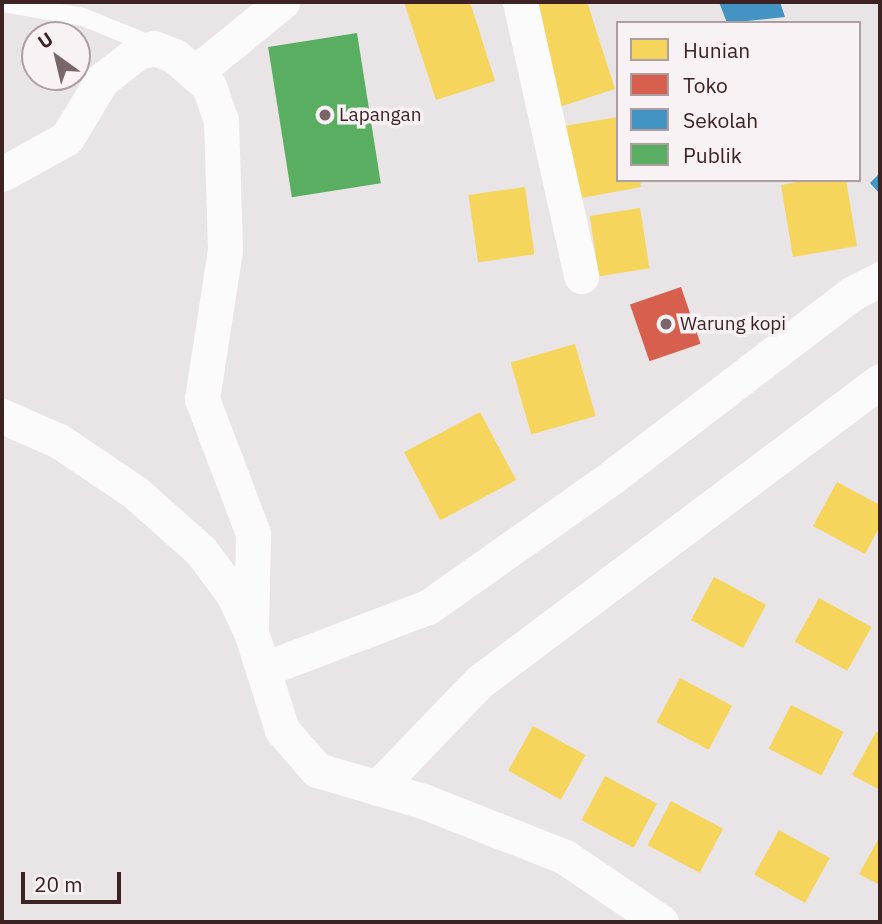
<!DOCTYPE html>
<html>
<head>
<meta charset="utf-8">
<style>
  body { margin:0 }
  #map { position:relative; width:882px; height:924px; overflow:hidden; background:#e9e4e5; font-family:"IBM Plex Sans",sans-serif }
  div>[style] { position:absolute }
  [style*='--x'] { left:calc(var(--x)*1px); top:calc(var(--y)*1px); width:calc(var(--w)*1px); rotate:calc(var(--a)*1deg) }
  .homes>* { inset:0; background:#f6d55c; transform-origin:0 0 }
  .shops>* { inset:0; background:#d6604d; transform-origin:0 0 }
  .schools>* { inset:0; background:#4393c3 }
  .public>* { inset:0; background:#5aae61; transform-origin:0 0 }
  .lane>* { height:18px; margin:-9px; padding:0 9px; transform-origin:9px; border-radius:9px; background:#fcfbfb }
  .street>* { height:35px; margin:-17.5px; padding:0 17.5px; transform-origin:17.5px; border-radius:17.5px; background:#fcfbfb }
  .dots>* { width:19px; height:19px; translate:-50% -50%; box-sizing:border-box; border:4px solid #f8f2f4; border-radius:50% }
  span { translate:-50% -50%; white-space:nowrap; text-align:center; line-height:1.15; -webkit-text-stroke:7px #f8f2f4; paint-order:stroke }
  .poi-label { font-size:19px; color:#3d2224 }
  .left { translate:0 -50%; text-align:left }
  .frame { position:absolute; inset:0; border:4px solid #3d2224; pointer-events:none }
  .legend { position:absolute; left:616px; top:21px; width:245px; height:161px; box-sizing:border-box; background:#f8f2f4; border:2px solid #ad9fa1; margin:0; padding:9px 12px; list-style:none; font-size:21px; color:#3d2224 }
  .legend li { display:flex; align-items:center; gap:14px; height:35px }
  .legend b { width:35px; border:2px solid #ad9fa1 }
  .north { position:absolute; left:21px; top:21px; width:70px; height:70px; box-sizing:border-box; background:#f8f2f4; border:2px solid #ad9fa1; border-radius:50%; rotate:326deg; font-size:19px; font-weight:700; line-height:28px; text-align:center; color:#3d2224 }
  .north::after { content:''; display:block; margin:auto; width:24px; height:32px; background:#796668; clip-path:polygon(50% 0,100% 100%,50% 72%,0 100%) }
  .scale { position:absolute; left:21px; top:872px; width:100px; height:32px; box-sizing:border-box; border:4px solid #3d2224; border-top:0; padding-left:9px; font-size:21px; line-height:24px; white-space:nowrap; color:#3d2224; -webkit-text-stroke:5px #f8f2f4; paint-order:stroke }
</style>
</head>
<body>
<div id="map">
  <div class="homes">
    <div style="clip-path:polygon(404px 2px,470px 2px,495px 81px,436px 100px)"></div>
    <div style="clip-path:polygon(547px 2px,587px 2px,615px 89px,556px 108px,524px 9px)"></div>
    <div style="clip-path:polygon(618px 117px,618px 180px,640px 180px,641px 187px,576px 199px,564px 126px)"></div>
    <div style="clip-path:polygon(808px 180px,846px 180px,857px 246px,793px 257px,781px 185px)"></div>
    <div style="left:525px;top:187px;width:68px;height:57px;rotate:82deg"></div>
    <div style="left:640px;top:208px;width:61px;height:51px;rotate:81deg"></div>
    <div style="left:575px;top:344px;width:75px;height:67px;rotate:74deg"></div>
    <div style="left:480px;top:412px;width:77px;height:86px;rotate:62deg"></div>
    <div style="clip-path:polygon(837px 482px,880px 505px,880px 526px,865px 554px,813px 526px)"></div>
    <div style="left:714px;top:577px;width:59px;height:49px;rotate:28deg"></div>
    <div style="left:819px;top:598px;width:60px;height:50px;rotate:29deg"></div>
    <div style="left:680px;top:678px;width:59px;height:50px;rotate:28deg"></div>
    <div style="left:791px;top:705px;width:59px;height:49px;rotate:27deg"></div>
    <div style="left:533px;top:726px;width:60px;height:51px;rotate:29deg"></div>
    <div style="clip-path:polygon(876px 732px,880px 734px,880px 790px,852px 775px)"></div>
    <div style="left:605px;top:776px;width:59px;height:50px;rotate:28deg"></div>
    <div style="left:671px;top:801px;width:59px;height:50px;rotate:28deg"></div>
    <div style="left:779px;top:830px;width:58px;height:51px;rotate:29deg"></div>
    <div style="clip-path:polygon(880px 836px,880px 885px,859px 874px)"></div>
  </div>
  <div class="shops">
    <div style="left:681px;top:287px;width:60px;height:54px;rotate:71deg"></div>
  </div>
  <div class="schools">
    <div style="clip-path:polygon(719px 2px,780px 2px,785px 17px,727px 23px)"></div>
    <div style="clip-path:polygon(880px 173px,880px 194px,870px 183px)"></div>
  </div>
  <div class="public">
    <div style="left:357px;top:33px;width:152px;height:90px;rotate:81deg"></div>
  </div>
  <div class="lane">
    <div style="--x:2;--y:3;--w:82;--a:9.8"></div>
    <div style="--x:83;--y:17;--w:74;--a:22.1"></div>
  </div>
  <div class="street">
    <div style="--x:520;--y:2;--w:281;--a:77.4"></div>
    <div style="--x:196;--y:72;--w:111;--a:-39.1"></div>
    <div style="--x:2;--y:174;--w:74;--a:-29"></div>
    <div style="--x:67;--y:138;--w:68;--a:-58.9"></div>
    <div style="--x:102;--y:80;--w:46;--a:-37.9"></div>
    <div style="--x:138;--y:52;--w:16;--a:-14"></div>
    <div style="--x:154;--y:48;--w:22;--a:21"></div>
    <div style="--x:175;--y:56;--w:45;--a:41.4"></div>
    <div style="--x:209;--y:86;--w:36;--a:71"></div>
    <div style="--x:221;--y:120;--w:130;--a:88.2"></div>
    <div style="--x:225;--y:250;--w:151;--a:98.8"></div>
    <div style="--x:202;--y:399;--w:143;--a:69.2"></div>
    <div style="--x:253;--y:533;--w:99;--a:91.2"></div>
    <div style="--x:2;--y:416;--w:62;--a:23.7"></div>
    <div style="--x:59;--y:441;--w:93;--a:34"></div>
    <div style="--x:136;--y:493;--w:87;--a:41.7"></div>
    <div style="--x:201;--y:551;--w:54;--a:53.3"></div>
    <div style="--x:233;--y:594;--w:42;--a:64.7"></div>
    <div style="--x:251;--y:632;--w:103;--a:72.4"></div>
    <div style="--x:282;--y:730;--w:53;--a:48.8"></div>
    <div style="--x:317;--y:770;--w:110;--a:16.3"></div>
    <div style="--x:423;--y:801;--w:153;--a:21.5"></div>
    <div style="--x:565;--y:857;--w:116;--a:34.1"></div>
    <div style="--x:267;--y:668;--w:172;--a:-20.8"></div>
    <div style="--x:428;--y:607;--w:225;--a:-35.2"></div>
    <div style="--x:612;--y:477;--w:301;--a:-37.4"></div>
    <div style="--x:851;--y:294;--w:33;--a:-27"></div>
    <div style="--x:377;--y:788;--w:147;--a:-46.1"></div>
    <div style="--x:479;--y:682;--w:501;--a:-36.89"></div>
  </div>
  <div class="dots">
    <div style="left:325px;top:115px;background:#796668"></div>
    <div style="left:666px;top:324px;background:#796668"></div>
  </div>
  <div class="poi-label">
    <span class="left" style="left:339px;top:115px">Lapangan</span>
    <span class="left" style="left:680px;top:324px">Warung kopi</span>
  </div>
  <div class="frame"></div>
  <ul class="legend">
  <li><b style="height:19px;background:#f6d55c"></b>Hunian</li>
  <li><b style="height:19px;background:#d6604d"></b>Toko</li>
  <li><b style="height:19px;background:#4393c3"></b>Sekolah</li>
  <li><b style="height:19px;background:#5aae61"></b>Publik</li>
  </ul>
  <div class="north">U</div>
  <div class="scale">20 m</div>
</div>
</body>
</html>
